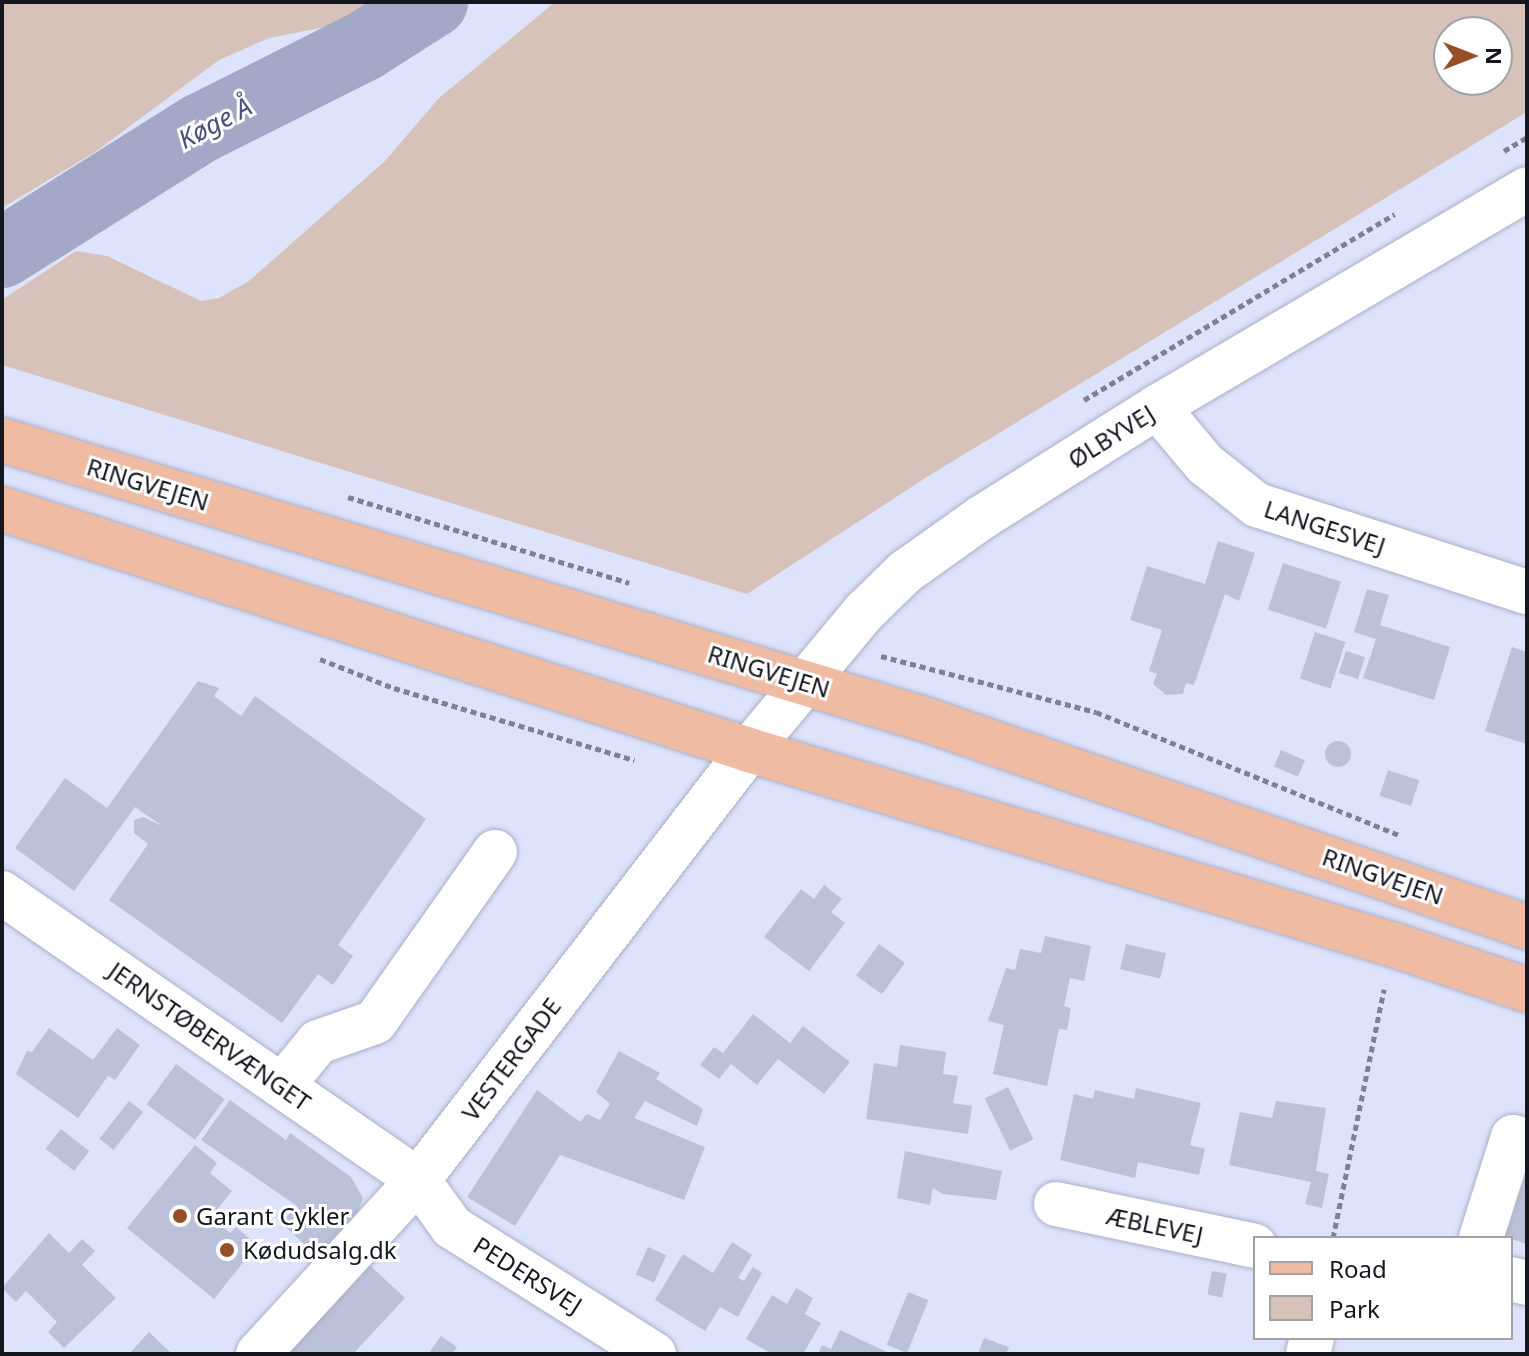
<!DOCTYPE html>
<html>
<head>
<meta charset="utf-8">
<style>
  body { margin:0 }
  #map { position:relative; width:1529px; height:1356px; overflow:hidden; background:#dde3fb; font-family:"Noto Sans",sans-serif }
  div>[style] { position:absolute }
  [style*='--x'] { left:calc(var(--x)*1px); top:calc(var(--y)*1px); width:calc(var(--w)*1px); rotate:calc(var(--a)*1deg) }
  .green>* { inset:0; background:#d6c2b9 }
  .river>* { height:70px; margin:-35px; padding:0 35px; transform-origin:35px; border-radius:35px; background:#a2a8c5 }
  .building>* { inset:0; background:#bbc1d9; transform-origin:0 0 }
  .round { border-radius:50% }
  .path>* { height:5px; margin-top:-2.5px; transform-origin:0; background:repeating-linear-gradient(90deg,#7d8191 0 6px,transparent 0 10px) }
  .roads { filter:drop-shadow(0 0 2px #aaafc6) drop-shadow(0 0 2px #aaafc6) }
  .minor>* { height:44px; margin:-22px; padding:0 22px; transform-origin:22px; border-radius:22px; background:#fff }
  .major>* { height:44px; margin:-22px; padding:0 22px; transform-origin:22px; border-radius:22px; background:#efbca3 }
  .dots>* { width:22px; height:22px; translate:-50% -50%; box-sizing:border-box; border:4px solid #fff; border-radius:50% }
  span { translate:-50% -50%; white-space:nowrap; text-align:center; line-height:1.15; -webkit-text-stroke:6px #fff; paint-order:stroke }
  .street-label { font-size:24px; color:#15171f }
  .poi-label { font-size:24px; color:#15171f }
  .left { translate:0 -50%; text-align:left }
  .water-label { font-size:26px; color:#48507b; font-style:italic }
  .frame { position:absolute; inset:0; border:4px solid #15171f; pointer-events:none }
  .legend { position:absolute; left:1253px; top:1236px; width:260px; height:104px; box-sizing:border-box; background:#fff; border:2px solid #a1a2a5; margin:0; padding:10px 14px; list-style:none; font-size:24px; color:#15171f }
  .legend li { display:flex; align-items:center; gap:16px; height:40px }
  .legend b { width:40px; border:2px solid #a1a2a5 }
  .north { position:absolute; left:1433px; top:16px; width:80px; height:80px; box-sizing:border-box; background:#fff; border:2px solid #a1a2a5; border-radius:50%; rotate:90deg; font-size:22px; font-weight:700; line-height:32px; text-align:center; color:#15171f }
  .north::after { content:''; display:block; margin:auto; width:28px; height:36px; background:#954e28; clip-path:polygon(50% 0,100% 100%,50% 72%,0 100%) }
</style>
</head>
<body>
<div id="map">
  <div class="green">
    <div style="clip-path:polygon(2px 2px,377px 2px,340px 24px,269px 38px,219px 60px,95px 152px,2px 208px)"></div>
    <div style="clip-path:polygon(evenodd,555px 2px,1527px 2px,1527px 112px,930px 475px,747px 594px,2px 365px,2px 300px,76px 251px,107px 256px,201px 301px,219px 298px,249px 281px,385px 161px,439px 98px,555px 2px,1449px 32px,1497px 32px,1497px 80px,1449px 80px,1449px 32px)"></div>
  </div>
  <div class="river">
    <div style="--x:2;--y:253;--w:233;--a:-32.2"></div>
    <div style="--x:199;--y:129;--w:185;--a:-26.7"></div>
    <div style="--x:364;--y:46;--w:82;--a:-32.5"></div>
  </div>
  <div class="building">
    <div style="clip-path:polygon(1218px 541px,1255px 553px,1239px 601px,1225px 594px,1194px 685px,1186px 683px,1183px 694px,1166px 695px,1153px 684px,1157px 674px,1149px 671px,1162px 630px,1130px 620px,1147px 566px,1205px 584px)"></div>
    <div style="left:1283px;top:563px;width:61px;height:49px;rotate:18deg"></div>
    <div style="clip-path:polygon(1367px 589px,1389px 595px,1380px 625px,1450px 647px,1434px 700px,1363px 678px,1376px 639px,1354px 632px)"></div>
    <div style="left:1315px;top:632px;width:32px;height:49px;rotate:18deg"></div>
    <div style="clip-path:polygon(1512px 647px,1527px 652px,1527px 744px,1485px 731px)"></div>
    <div style="left:1346px;top:651px;width:20px;height:23px;rotate:18deg"></div>
    <div style="clip-path:polygon(198px 681px,219px 688px,214px 696px,241px 716px,255px 696px,426px 819px,338px 945px,353px 956px,333px 985px,318px 974px,282px 1023px,109px 900px,148px 844px,134px 833px,134px 820px,143px 817px,162px 826px,135px 807px,74px 891px,15px 848px,65px 778px,107px 808px)"></div>
    <div class="round" style="left:1325px;top:741px;width:26px;height:26px"></div>
    <div style="left:1281px;top:750px;width:26px;height:18px;rotate:23deg"></div>
    <div style="left:1388px;top:770px;width:33px;height:27px;rotate:18deg"></div>
    <div style="clip-path:polygon(824px 885px,842px 899px,831px 912px,845px 923px,809px 971px,764px 937px,801px 889px,814px 899px)"></div>
    <div style="clip-path:polygon(1045px 936px,1091px 946px,1084px 981px,1070px 978px,1064px 1006px,1071px 1008px,1067px 1030px,1059px 1029px,1047px 1086px,993px 1074px,1004px 1025px,988px 1021px,1006px 968px,1015px 970px,1020px 949px,1041px 953px)"></div>
    <div style="left:879px;top:944px;width:32px;height:39px;rotate:36deg"></div>
    <div style="left:1126px;top:944px;width:41px;height:26px;rotate:13deg"></div>
    <div style="clip-path:polygon(753px 1014px,790px 1043px,803px 1026px,850px 1062px,824px 1094px,778px 1059px,757px 1085px,731px 1064px,719px 1079px,700px 1065px,714px 1047px,723px 1053px)"></div>
    <div style="clip-path:polygon(49px 1028px,93px 1060px,117px 1028px,140px 1045px,115px 1080px,108px 1076px,78px 1118px,16px 1074px,27px 1051px,32px 1052px)"></div>
    <div style="clip-path:polygon(900px 1045px,946px 1052px,943px 1074px,958px 1076px,953px 1103px,972px 1106px,968px 1134px,866px 1119px,874px 1063px,897px 1067px)"></div>
    <div style="clip-path:polygon(619px 1051px,660px 1073px,656px 1079px,703px 1109px,697px 1126px,645px 1101px,634px 1118px,705px 1147px,684px 1200px,560px 1155px,515px 1226px,467px 1197px,537px 1090px,580px 1122px,587px 1114px,600px 1120px,610px 1104px,596px 1092px)"></div>
    <div style="left:176px;top:1064px;width:60px;height:50px;rotate:36deg"></div>
    <div style="left:1008px;top:1087px;width:58px;height:26px;rotate:64deg"></div>
    <div style="clip-path:polygon(1136px 1088px,1201px 1103px,1190px 1145px,1205px 1149px,1199px 1175px,1138px 1162px,1135px 1178px,1060px 1160px,1074px 1094px,1093px 1099px,1095px 1090px,1134px 1099px)"></div>
    <div style="clip-path:polygon(230px 1100px,286px 1140px,290px 1133px,351px 1177px,363px 1198px,357px 1215px,318px 1257px,281px 1223px,297px 1206px,201px 1140px)"></div>
    <div style="left:129px;top:1101px;width:18px;height:48px;rotate:38deg"></div>
    <div style="clip-path:polygon(1276px 1101px,1326px 1108px,1316px 1171px,1329px 1174px,1322px 1208px,1305px 1204px,1311px 1182px,1229px 1165px,1240px 1112px,1272px 1118px)"></div>
    <div style="left:61px;top:1129px;width:36px;height:25px;rotate:38deg"></div>
    <div style="clip-path:polygon(195px 1145px,217px 1163px,210px 1173px,232px 1191px,211px 1217px,230px 1233px,236px 1227px,257px 1245px,214px 1299px,127px 1228px)"></div>
    <div style="clip-path:polygon(905px 1151px,1002px 1171px,996px 1200px,943px 1194px,933px 1188px,930px 1205px,897px 1198px)"></div>
    <div style="clip-path:polygon(1527px 1171px,1527px 1244px,1505px 1237px)"></div>
    <div style="clip-path:polygon(49px 1233px,69px 1253px,82px 1239px,95px 1251px,82px 1265px,116px 1298px,64px 1348px,48px 1332px,57px 1322px,26px 1291px,16px 1302px,2px 1288px)"></div>
    <div style="clip-path:polygon(732px 1242px,752px 1255px,738px 1278px,744px 1281px,753px 1267px,762px 1273px,738px 1317px,720px 1307px,705px 1331px,655px 1300px,683px 1254px,713px 1273px)"></div>
    <div style="left:648px;top:1247px;width:20px;height:30px;rotate:24deg"></div>
    <div style="clip-path:polygon(364px 1260px,405px 1298px,353px 1354px,275px 1354px)"></div>
    <div style="left:1212px;top:1271px;width:15px;height:24px;rotate:11deg"></div>
    <div style="clip-path:polygon(796px 1288px,813px 1298px,805px 1314px,821px 1323px,803px 1354px,772px 1354px,746px 1339px,772px 1295px,787px 1304px)"></div>
    <div style="left:908px;top:1292px;width:22px;height:57px;rotate:22deg"></div>
    <div style="clip-path:polygon(840px 1330px,891px 1354px,818px 1354px,822px 1345px,831px 1349px)"></div>
    <div style="clip-path:polygon(149px 1332px,172px 1354px,129px 1354px)"></div>
    <div style="clip-path:polygon(441px 1336px,457px 1347px,452px 1354px,428px 1354px)"></div>
    <div style="clip-path:polygon(984px 1338px,1009px 1347px,1006px 1354px,978px 1354px)"></div>
  </div>
  <div class="path">
    <div style="--x:1504;--y:151;--w:27;--a:-31"></div>
    <div style="--x:1084;--y:400;--w:362;--a:-30.9"></div>
    <div style="--x:348;--y:497;--w:294;--a:17"></div>
    <div style="--x:881;--y:656;--w:222;--a:14.6"></div>
    <div style="--x:1096;--y:712;--w:327;--a:22.1"></div>
    <div style="--x:320;--y:659;--w:79;--a:21.4"></div>
    <div style="--x:394;--y:688;--w:251;--a:16.7"></div>
    <div style="--x:1333;--y:1238;--w:254;--a:-78.4"></div>
  </div>
  <div class="roads">
    <div class="minor">
      <div style="--x:1157;--y:407;--w:75;--a:49.9"></div>
      <div style="--x:1205;--y:464;--w:66;--a:38.3"></div>
      <div style="--x:1257;--y:505;--w:284;--a:17.9"></div>
      <div style="--x:2;--y:893;--w:505;--a:34.6"></div>
      <div style="--x:418;--y:1180;--w:58;--a:54.1"></div>
      <div style="--x:452;--y:1227;--w:239;--a:32.2"></div>
      <div style="--x:282;--y:1086;--w:57;--a:-50.7"></div>
      <div style="--x:318;--y:1042;--w:60;--a:-19.3"></div>
      <div style="--x:375;--y:1022;--w:208;--a:-54.8"></div>
      <div style="--x:1056;--y:1204;--w:203;--a:11.9"></div>
      <div style="--x:1481;--y:1238;--w:106;--a:-72.4"></div>
      <div style="--x:1513;--y:1137;--w:15;--a:16"></div>
      <div style="--x:1511;--y:1279;--w:16;--a:14"></div>
      <div style="--x:258;--y:1354;--w:236;--a:-47.4"></div>
      <div style="--x:418;--y:1180;--w:543;--a:-52.41"></div>
      <div style="--x:749;--y:750;--w:181;--a:-50.2"></div>
      <div style="--x:865;--y:611;--w:56;--a:-44.3"></div>
      <div style="--x:905;--y:572;--w:93;--a:-35.4"></div>
      <div style="--x:981;--y:518;--w:208;--a:-32.2"></div>
      <div style="--x:1157;--y:407;--w:429;--a:-30.5"></div>
      <div style="--x:1308;--y:1354;--w:16;--a:-76"></div>
    </div>
    <div class="major">
      <div style="--x:2;--y:440;--w:966;--a:16.84"></div>
      <div style="--x:927;--y:720;--w:635;--a:19.03"></div>
      <div style="--x:2;--y:509;--w:785;--a:17.88"></div>
      <div style="--x:749;--y:750;--w:674;--a:16.82"></div>
      <div style="--x:1394;--y:945;--w:140;--a:18.7"></div>
    </div>
  </div>
  <div class="dots">
    <div style="left:180px;top:1216px;background:#954e28"></div>
    <div style="left:227px;top:1250px;background:#954e28"></div>
  </div>
  <div class="street-label">
    <span style="left:1111px;top:436px;rotate:-32deg">ØLBYVEJ</span>
    <span style="left:148px;top:484px;rotate:17deg">RINGVEJEN</span>
    <span style="left:1325px;top:527px;rotate:18deg">LANGESVEJ</span>
    <span style="left:769px;top:671px;rotate:17deg">RINGVEJEN</span>
    <span style="left:1383px;top:876px;rotate:19deg">RINGVEJEN</span>
    <span style="left:210px;top:1036px;rotate:35deg">JERNSTØBERVÆNGET</span>
    <span style="left:511px;top:1059px;rotate:-53deg">VESTERGADE</span>
    <span style="left:1155px;top:1225px;rotate:12deg">ÆBLEVEJ</span>
    <span style="left:528px;top:1275px;rotate:32deg">PEDERSVEJ</span>
  </div>
  <div class="poi-label">
    <span class="left" style="left:196px;top:1216px">Garant Cykler</span>
    <span class="left" style="left:243px;top:1250px">Kødudsalg.dk</span>
  </div>
  <div class="water-label">
    <span style="left:215px;top:123px;rotate:-28deg">Køge Å</span>
  </div>
  <div class="frame"></div>
  <ul class="legend">
  <li><b style="height:10px;background:#efbca3"></b>Road</li>
  <li><b style="height:22px;background:#d6c2b9"></b>Park</li>
  </ul>
  <div class="north">N</div>
</div>
</body>
</html>
